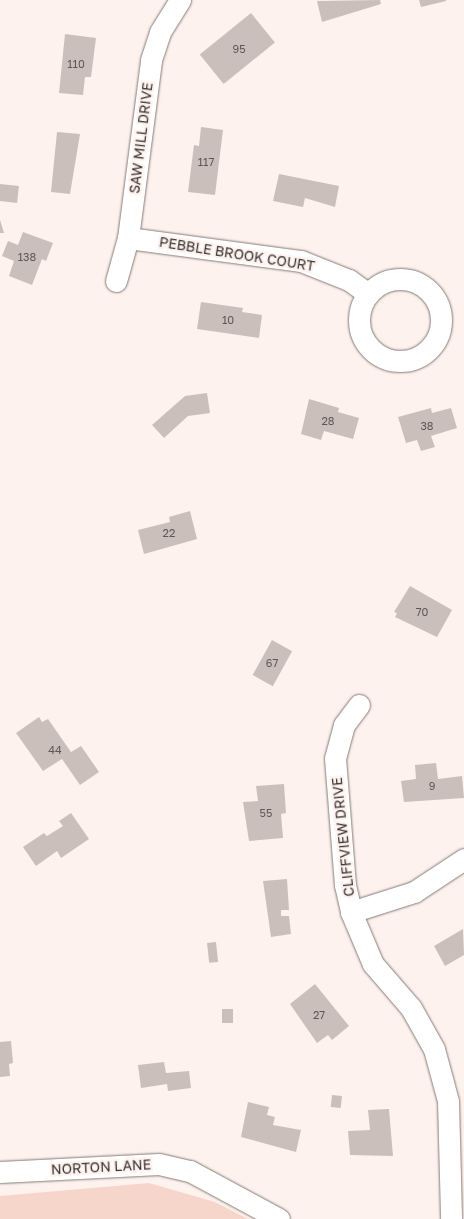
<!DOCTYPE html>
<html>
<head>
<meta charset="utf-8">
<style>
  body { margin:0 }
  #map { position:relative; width:464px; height:1219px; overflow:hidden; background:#fef2ee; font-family:"Golos Text",sans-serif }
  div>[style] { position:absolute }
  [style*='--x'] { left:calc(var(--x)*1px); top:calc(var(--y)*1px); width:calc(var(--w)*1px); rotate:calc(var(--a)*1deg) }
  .green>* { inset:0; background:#f6d6ca }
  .building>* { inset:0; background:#cbbfbb; transform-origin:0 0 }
  .roads { filter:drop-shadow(0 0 1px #847a76) drop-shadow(0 0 1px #847a76) }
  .minor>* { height:21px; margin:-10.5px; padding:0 10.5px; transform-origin:10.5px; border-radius:10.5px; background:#fff }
  .minor>.ring { margin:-10.5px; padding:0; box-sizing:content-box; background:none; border:21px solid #fff; border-radius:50% }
  span { translate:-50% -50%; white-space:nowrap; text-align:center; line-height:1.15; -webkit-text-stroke:4.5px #fef2ee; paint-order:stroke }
  .number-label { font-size:11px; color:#5e5755 }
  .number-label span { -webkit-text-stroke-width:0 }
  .street-label { font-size:14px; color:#393433 }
</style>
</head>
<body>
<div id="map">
  <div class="green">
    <div style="clip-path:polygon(149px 1183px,215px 1202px,248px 1219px,0 1219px,0 1196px)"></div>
  </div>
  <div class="building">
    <div style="clip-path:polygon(380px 0,381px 4px,322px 22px,317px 1px)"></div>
    <div style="clip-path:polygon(419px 0,446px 0,446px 1px,421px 7px)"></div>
    <div style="left:251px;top:13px;width:38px;height:66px;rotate:51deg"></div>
    <div style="clip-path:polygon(65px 34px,96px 38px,91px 77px,85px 77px,83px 95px,59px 93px)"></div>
    <div style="clip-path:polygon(201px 127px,223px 130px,215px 195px,188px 192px,194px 145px,199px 146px)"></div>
    <div style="clip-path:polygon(57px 132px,80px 134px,70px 194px,51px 192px)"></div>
    <div style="clip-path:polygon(279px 174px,339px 186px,335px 207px,305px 198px,303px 207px,273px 201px)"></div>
    <div style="left:0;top:184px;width:19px;height:17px;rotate:6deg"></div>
    <div style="clip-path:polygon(0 220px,4px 233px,0 233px)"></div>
    <div style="clip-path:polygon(23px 232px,53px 243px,46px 261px,42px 259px,32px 285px,9px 276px,14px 261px,2px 256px,8px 241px,18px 245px)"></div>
    <div style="clip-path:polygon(201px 302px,243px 308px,242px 312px,262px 315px,259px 338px,197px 329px)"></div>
    <div style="clip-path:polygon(207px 393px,210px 413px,188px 416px,164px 438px,152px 425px,185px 396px)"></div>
    <div style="clip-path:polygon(309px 399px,339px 408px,338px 412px,359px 418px,353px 439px,324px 431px,321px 440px,301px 434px)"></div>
    <div style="clip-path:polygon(431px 408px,432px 413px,451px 408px,457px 428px,431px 436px,435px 447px,421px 451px,417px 440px,406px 443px,398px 417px)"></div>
    <div style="clip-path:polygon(190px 511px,197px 539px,144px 554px,138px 530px,170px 522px,169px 517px)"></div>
    <div style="clip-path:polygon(410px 586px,452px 610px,437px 637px,395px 617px,397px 613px,394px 612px)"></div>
    <div style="left:272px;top:640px;width:23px;height:40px;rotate:29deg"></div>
    <div style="clip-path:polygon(39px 717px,42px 722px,48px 719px,71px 752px,81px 746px,99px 772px,80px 785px,62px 759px,43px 771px,16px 733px)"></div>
    <div style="clip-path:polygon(436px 763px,438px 779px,462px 776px,464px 798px,404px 802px,401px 781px,416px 779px,415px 765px)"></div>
    <div style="clip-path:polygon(284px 784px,286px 813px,281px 814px,283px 838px,249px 841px,243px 802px,258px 801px,256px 786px)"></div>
    <div style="clip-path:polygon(71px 813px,89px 839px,61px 858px,57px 851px,36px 866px,23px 847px,44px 833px,47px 836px,63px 826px,59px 821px)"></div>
    <div style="clip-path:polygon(287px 879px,289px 910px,281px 910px,281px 916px,289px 916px,291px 934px,271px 937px,263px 881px)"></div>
    <div style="clip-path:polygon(463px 929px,464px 955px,445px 966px,434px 946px)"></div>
    <div style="left:216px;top:942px;width:20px;height:9px;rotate:84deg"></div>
    <div style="clip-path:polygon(315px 984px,349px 1026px,332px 1040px,328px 1035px,317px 1043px,290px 1004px)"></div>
    <div style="left:222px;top:1009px;width:11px;height:14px"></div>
    <div style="clip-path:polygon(11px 1041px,13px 1063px,9px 1064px,10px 1076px,0 1077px,0 1042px)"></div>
    <div style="clip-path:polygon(164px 1062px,166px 1073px,189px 1071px,191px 1088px,168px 1091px,167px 1084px,141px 1088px,138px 1065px)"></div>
    <div style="left:332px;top:1095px;width:10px;height:12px;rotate:6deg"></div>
    <div style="clip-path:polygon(248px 1102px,269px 1107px,267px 1115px,275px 1117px,273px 1125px,301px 1130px,296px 1152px,241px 1137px)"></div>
    <div style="clip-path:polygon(389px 1109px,393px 1156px,350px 1155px,348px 1131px,370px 1130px,368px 1110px)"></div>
  </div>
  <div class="roads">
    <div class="minor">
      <div style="--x:128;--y:238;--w:175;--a:7.6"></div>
      <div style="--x:301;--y:261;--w:52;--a:21.6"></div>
      <div style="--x:349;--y:280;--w:24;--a:36"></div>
      <div class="ring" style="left:359px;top:279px;width:61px;height:61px"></div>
      <div style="--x:116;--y:281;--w:45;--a:-74.4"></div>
      <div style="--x:128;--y:238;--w:179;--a:-82.6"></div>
      <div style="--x:151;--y:60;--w:29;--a:-72"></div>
      <div style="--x:160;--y:32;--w:38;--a:-58"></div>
      <div style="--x:359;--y:705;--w:25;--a:127"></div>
      <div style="--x:344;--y:725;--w:34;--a:105"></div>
      <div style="--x:335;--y:758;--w:127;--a:85.5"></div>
      <div style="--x:345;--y:885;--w:28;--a:77"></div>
      <div style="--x:351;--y:912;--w:56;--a:67.1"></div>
      <div style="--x:373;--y:964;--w:58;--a:49.2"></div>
      <div style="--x:411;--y:1008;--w:47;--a:60.7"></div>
      <div style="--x:434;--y:1049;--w:54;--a:74.9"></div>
      <div style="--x:448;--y:1101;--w:118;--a:88.5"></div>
      <div style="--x:351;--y:912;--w:66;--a:-17.6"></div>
      <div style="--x:414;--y:892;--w:60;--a:-33.4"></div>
      <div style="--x:0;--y:1172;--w:159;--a:-2.9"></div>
      <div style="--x:159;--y:1164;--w:32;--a:13"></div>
      <div style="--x:190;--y:1171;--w:101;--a:28.3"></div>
    </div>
  </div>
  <div class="number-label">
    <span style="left:239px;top:49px">95</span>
    <span style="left:76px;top:64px">110</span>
    <span style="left:206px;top:162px">117</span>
    <span style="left:27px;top:257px">138</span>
    <span style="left:228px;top:320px">10</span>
    <span style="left:328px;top:421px">28</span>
    <span style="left:427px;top:426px">38</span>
    <span style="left:169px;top:533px">22</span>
    <span style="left:422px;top:612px">70</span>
    <span style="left:272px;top:663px">67</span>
    <span style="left:55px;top:750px">44</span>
    <span style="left:432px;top:786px">9</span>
    <span style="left:266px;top:813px">55</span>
    <span style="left:319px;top:1015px">27</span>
  </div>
  <div class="street-label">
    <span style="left:141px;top:138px;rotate:-83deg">SAW MILL DRIVE</span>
    <span style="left:237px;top:254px;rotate:9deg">PEBBLE BROOK COURT</span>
    <span style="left:343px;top:837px;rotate:-96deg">CLIFFVIEW DRIVE</span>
    <span style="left:101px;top:1167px;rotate:-3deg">NORTON LANE</span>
  </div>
</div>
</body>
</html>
